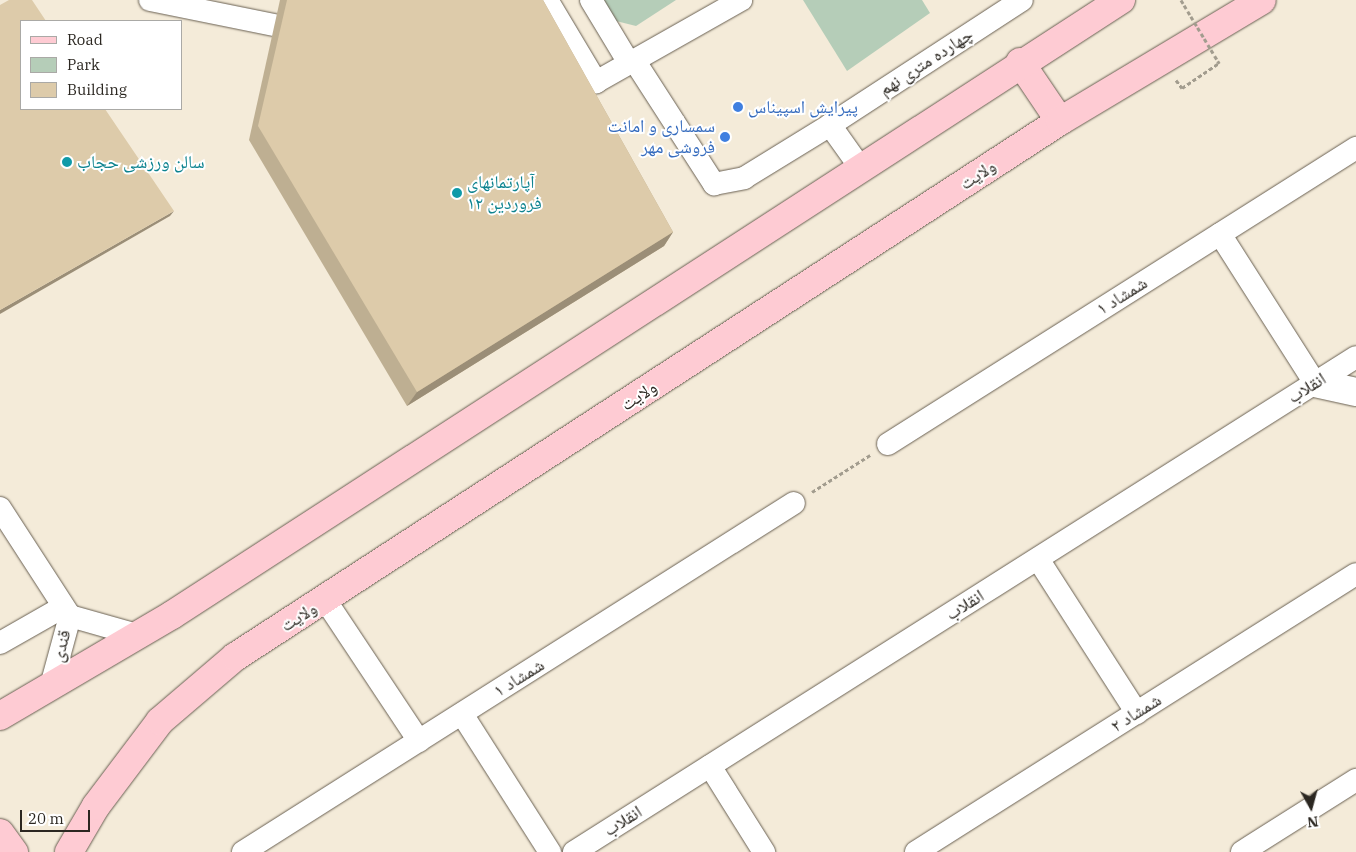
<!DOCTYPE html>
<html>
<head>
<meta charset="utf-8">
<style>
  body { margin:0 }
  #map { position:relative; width:1356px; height:852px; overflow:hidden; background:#f4ebd9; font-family:"IBM Plex Serif","Noto Naskh Arabic",serif }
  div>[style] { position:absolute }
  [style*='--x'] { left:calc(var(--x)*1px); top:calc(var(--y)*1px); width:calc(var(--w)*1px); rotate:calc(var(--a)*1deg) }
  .green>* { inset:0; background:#b5cdb8 }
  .path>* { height:3px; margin-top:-1.5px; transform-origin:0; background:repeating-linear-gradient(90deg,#a29c8e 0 4px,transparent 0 6.5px) }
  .roads { filter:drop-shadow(0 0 1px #696052) drop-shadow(0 0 1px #696052) }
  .minor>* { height:22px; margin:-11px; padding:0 11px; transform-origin:11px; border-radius:11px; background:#fff }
  .tertiary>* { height:28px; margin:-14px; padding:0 14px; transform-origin:14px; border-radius:14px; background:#fff }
  .primary>* { height:28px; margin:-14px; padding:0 14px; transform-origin:14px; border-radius:14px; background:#fecbd3 }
  .path-bridge>* { height:3px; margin-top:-1.5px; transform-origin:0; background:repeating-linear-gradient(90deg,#a29c8e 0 4px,transparent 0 6.5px) }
  .wall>* { inset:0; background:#beaf92 }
  .shaded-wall>* { inset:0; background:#9b8e77 }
  .building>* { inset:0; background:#ddcbaa }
  .dots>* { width:14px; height:14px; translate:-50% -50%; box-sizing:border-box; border:2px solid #fff; border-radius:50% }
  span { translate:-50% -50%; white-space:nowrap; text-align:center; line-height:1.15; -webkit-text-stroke:4px #fff; paint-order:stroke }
  .street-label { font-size:18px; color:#2b2721 }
  .shop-label { font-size:18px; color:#366cbe }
  .left { translate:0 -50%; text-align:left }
  .right { translate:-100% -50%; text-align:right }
  .culture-label { font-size:18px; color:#0d838f }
  .legend { position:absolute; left:20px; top:20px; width:162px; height:90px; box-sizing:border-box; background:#fff; border:1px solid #aaa9a6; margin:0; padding:6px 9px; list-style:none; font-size:15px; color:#2b2721 }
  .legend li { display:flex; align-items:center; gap:10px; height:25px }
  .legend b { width:25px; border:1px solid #aaa9a6 }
  .north { position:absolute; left:1286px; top:782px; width:50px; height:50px; -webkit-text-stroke:4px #fff; paint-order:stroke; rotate:173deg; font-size:14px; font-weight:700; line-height:20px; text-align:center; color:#2b2721 }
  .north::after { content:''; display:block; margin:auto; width:18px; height:22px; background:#2b2721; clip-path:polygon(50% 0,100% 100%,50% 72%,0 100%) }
  .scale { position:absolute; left:20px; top:810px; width:70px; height:22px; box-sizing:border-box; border:2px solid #2b2721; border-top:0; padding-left:6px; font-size:15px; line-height:18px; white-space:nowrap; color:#2b2721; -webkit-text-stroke:4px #fff; paint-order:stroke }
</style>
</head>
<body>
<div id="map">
  <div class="green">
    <div style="clip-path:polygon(604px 0,676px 0,636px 26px,616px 21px)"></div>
    <div style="clip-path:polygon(803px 0,922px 0,930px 13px,847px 71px)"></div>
  </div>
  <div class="path">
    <div style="--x:1176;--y:80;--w:10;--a:53"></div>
    <div style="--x:1182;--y:88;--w:45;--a:-34"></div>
    <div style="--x:812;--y:492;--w:69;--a:-32.5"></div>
  </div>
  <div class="roads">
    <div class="minor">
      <div style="--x:150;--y:0;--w:157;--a:11.4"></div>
      <div style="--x:547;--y:0;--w:96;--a:59.1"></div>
      <div style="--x:596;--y:82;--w:167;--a:-29.5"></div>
      <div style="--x:591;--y:0;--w:74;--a:58.9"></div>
      <div style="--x:634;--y:60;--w:148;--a:57.2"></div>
      <div style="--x:714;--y:184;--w:31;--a:-11"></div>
      <div style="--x:744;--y:178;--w:101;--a:-31.6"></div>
      <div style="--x:830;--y:125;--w:52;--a:54.5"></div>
      <div style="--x:830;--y:125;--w:229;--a:-33.1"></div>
      <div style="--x:1220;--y:234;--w:177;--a:57.5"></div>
      <div style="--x:888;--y:444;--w:554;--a:-32.31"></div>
      <div style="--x:0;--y:508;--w:129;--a:57.1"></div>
      <div style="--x:1038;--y:559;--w:183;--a:57.3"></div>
      <div style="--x:326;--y:601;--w:168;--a:56.4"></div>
      <div style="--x:0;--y:643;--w:73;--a:-29.7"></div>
      <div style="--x:51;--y:686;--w:73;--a:-74.8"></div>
      <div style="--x:70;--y:616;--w:70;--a:15.8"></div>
      <div style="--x:462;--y:714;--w:164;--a:57.5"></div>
      <div style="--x:710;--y:766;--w:102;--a:57.9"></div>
      <div style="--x:243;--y:852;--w:652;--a:-32.35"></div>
      <div style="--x:574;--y:852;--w:925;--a:-32.33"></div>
      <div style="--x:916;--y:852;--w:520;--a:-32.29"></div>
      <div style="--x:1242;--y:852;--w:135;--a:-32.3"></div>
    </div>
    <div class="tertiary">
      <div style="--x:1315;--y:383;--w:42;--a:12.4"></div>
    </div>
    <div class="primary">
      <div style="--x:1020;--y:62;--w:71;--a:55.9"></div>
      <div style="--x:0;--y:716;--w:199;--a:-30.4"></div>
      <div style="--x:172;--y:615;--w:1131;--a:-32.95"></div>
      <div style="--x:0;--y:833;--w:24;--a:54"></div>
      <div style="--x:69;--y:852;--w:53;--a:-59.6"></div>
      <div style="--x:96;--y:806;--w:106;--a:-53"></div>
      <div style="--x:160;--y:721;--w:99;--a:-40.5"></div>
      <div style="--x:235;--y:657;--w:984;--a:-33.01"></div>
      <div style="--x:1060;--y:121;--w:235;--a:-30.9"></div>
    </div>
  </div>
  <div class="path-bridge">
    <div style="--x:1181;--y:0;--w:74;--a:58.9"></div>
  </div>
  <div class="wall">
    <div style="clip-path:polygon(280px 0,543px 0,673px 232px,664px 246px,407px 406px,249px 140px)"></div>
  </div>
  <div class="shaded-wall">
    <div style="clip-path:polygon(174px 211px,170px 216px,0 314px,0 310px)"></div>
    <div style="clip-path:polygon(673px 232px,664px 246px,407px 406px,417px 392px)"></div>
  </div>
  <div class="building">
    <div style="clip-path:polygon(9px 0,32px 0,46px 21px,21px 21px,21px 109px,105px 109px,174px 211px,0 310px,0 5px)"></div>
    <div style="clip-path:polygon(287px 0,543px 0,673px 232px,417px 392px,258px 126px)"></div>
  </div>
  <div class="dots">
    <div style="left:738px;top:107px;background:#3f7fe0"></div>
    <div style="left:725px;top:137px;background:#3f7fe0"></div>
    <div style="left:67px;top:162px;background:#0f9aa8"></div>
    <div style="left:457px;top:193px;background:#0f9aa8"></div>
  </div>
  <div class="street-label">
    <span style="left:926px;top:62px;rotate:-33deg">چهارده متری نهم</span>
    <span style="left:978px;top:175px;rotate:-33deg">ولایت</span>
    <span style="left:1122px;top:296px;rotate:-32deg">شمشاد ۱</span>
    <span style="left:1307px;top:388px;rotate:-32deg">انقلاب</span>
    <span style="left:639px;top:396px;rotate:-33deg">ولایت</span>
    <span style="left:965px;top:605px;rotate:-32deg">انقلاب</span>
    <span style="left:299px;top:617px;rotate:-32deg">ولایت</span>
    <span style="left:61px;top:646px;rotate:-75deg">قندی</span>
    <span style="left:519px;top:678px;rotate:-32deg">شمشاد ۱</span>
    <span style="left:1136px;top:713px;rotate:-32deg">شمشاد ۲</span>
    <span style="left:623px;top:821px;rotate:-32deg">انقلاب</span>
  </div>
  <div class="shop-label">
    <span class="left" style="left:748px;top:107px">پیرایش اسپیناس</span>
    <span class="right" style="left:715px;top:137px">سمساری و امانت<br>فروشی مهر</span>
  </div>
  <div class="culture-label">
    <span class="left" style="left:77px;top:162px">سالن ورزشی حجاب</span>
    <span class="left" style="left:467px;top:193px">آپارتمانهای<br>۱۲ فروردین</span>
  </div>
  <ul class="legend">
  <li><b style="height:6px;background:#fecbd3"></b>Road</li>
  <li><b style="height:14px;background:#b5cdb8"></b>Park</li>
  <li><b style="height:14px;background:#ddcbaa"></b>Building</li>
  </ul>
  <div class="north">N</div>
  <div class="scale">20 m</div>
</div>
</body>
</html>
